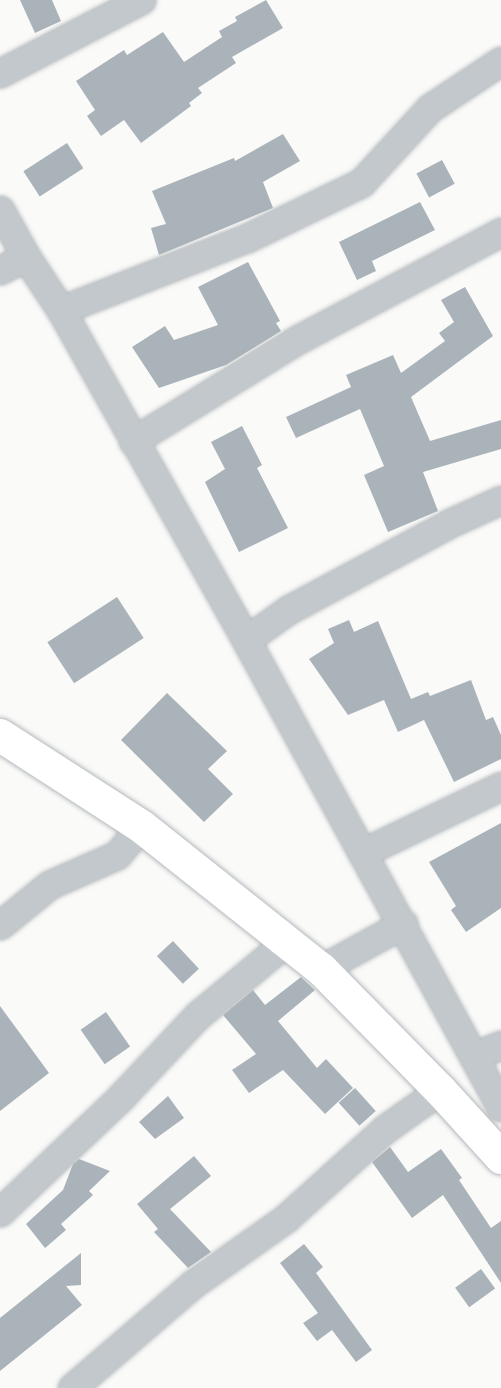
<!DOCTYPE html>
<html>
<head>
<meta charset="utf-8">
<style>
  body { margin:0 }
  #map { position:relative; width:501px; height:1388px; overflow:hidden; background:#fafaf8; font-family:Montserrat,sans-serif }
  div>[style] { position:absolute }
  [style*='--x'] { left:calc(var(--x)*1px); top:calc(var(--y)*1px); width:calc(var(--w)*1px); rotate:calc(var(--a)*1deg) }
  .building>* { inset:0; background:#aab3b9; transform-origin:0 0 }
  .roads { filter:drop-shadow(0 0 2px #b4b9bd) drop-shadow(0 0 2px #b4b9bd) }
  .minor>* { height:27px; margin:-13.5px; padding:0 13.5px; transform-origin:13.5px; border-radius:13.5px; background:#c3c8cc }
  .highway>* { height:33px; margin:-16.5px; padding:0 16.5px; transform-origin:16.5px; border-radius:16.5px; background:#fff }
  span { translate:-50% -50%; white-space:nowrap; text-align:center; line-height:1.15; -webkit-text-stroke:6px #fff; paint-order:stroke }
</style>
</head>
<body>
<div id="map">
  <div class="building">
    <div style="clip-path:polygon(20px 0,52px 0,61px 21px,35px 33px)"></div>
    <div style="clip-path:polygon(266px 0,283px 28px,232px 57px,236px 63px,198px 88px,202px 93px,189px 103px,191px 106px,141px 143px,124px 120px,101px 136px,87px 116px,95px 110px,76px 81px,124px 50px,127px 55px,163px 32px,184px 62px,222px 37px,219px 31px,237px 21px,235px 17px)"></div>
    <div style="clip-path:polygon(283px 134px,300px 161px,263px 182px,273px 208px,159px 255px,151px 228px,166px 224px,152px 191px,234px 158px,235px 161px)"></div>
    <div style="left:67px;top:143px;width:30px;height:52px;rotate:57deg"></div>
    <div style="left:442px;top:160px;width:27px;height:29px;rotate:62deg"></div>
    <div style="clip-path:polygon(420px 202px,435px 230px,372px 261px,376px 271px,357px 280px,339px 242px)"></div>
    <div style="clip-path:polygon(248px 262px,280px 321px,276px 323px,281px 331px,226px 365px,159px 388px,132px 347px,165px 326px,174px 340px,218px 325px,198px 287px)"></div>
    <div style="clip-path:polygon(465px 287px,493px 336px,411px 397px,430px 441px,501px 420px,501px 449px,423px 472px,438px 511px,388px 532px,364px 475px,384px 466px,360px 409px,296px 438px,286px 417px,351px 387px,346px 375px,393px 355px,401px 373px,445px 341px,439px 333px,454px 322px,441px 300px)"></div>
    <div style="clip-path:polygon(242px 426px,262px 465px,257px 468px,288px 528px,239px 552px,205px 482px,225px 469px,211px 442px)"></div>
    <div style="left:117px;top:597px;width:49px;height:83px;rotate:57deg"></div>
    <div style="clip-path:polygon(349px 620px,354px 632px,378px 621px,411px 699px,428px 692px,430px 696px,471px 680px,486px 720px,493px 717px,501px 735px,501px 759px,454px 782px,424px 720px,398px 732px,384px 700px,348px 715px,309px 659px,334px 643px,328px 629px)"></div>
    <div style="clip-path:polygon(167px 693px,227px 751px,208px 769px,233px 794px,204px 822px,121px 740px)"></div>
    <div style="clip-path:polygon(501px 823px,501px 908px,466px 932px,451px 910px,456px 906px,429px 862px)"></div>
    <div style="left:173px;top:941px;width:38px;height:22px;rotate:47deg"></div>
    <div style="clip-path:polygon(301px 977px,315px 990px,278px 1021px,317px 1068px,326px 1059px,353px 1088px,325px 1114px,283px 1070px,249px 1093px,232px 1070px,256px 1054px,223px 1015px,253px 990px,265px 1005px)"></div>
    <div style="clip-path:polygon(0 1006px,49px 1073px,0 1111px)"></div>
    <div style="left:106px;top:1012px;width:42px;height:31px;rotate:55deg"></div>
    <div style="left:355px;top:1088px;width:31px;height:22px;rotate:48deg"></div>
    <div style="clip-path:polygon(168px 1096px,184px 1118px,155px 1139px,139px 1122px)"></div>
    <div style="clip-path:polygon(390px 1147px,408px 1172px,441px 1149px,462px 1178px,459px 1180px,491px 1228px,501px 1221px,501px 1283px,443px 1195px,412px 1218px,372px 1162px)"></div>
    <div style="clip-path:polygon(194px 1156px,211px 1176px,170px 1209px,211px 1252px,188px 1268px,154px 1232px,158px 1229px,137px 1204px)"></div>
    <div style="clip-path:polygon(79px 1159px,110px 1171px,89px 1191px,93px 1195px,61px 1224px,66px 1230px,45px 1248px,26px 1224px,63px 1190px,73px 1164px)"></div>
    <div style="clip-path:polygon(304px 1244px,323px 1267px,316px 1273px,372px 1350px,356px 1362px,332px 1330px,317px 1341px,303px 1323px,318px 1313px,280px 1263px)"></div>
    <div style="clip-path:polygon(81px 1253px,81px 1285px,66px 1286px,82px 1305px,0 1371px,0 1318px)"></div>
    <div style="left:481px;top:1269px;width:24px;height:32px;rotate:54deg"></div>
  </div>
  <div class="roads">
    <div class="minor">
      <div style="--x:0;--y:73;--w:159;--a:-27.4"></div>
      <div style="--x:0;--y:210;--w:54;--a:61"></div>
      <div style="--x:26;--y:257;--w:64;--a:56.6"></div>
      <div style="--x:61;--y:310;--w:378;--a:60.7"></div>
      <div style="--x:246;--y:640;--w:532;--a:61.36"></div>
      <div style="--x:0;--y:270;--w:29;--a:-27"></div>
      <div style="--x:61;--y:310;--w:199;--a:-21.2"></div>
      <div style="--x:247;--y:238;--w:127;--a:-25.8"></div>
      <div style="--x:361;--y:183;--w:102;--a:-47.4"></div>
      <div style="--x:430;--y:108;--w:85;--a:-33.5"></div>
      <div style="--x:133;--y:441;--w:193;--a:-31.6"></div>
      <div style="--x:297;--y:340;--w:231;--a:-27.9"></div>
      <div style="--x:246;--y:640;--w:52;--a:-35.5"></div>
      <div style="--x:288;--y:610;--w:184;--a:-28.2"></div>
      <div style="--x:450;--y:523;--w:56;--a:-24.3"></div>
      <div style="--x:362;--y:853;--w:154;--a:-25.7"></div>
      <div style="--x:0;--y:925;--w:63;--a:-39.2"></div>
      <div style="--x:49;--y:885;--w:74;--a:-23.8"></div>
      <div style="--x:117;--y:855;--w:38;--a:-50"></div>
      <div style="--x:321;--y:969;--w:94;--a:-28.8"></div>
      <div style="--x:474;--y:1056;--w:29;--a:-22"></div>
      <div style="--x:0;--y:1212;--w:167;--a:-43.5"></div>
      <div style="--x:121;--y:1097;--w:111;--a:-46.8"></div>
      <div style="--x:197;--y:1016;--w:116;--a:-39.7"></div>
      <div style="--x:72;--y:1388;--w:160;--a:-40.7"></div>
      <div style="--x:193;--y:1284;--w:113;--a:-35.2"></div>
      <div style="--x:285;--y:1219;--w:135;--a:-42"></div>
      <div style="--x:385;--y:1129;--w:67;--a:-35.3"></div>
    </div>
    <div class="highway">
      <div style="--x:0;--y:735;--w:168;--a:32.8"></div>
      <div style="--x:141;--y:826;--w:230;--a:38.5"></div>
      <div style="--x:321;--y:969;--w:170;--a:45.5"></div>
      <div style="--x:440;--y:1090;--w:91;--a:47.7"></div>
    </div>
  </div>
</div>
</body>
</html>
